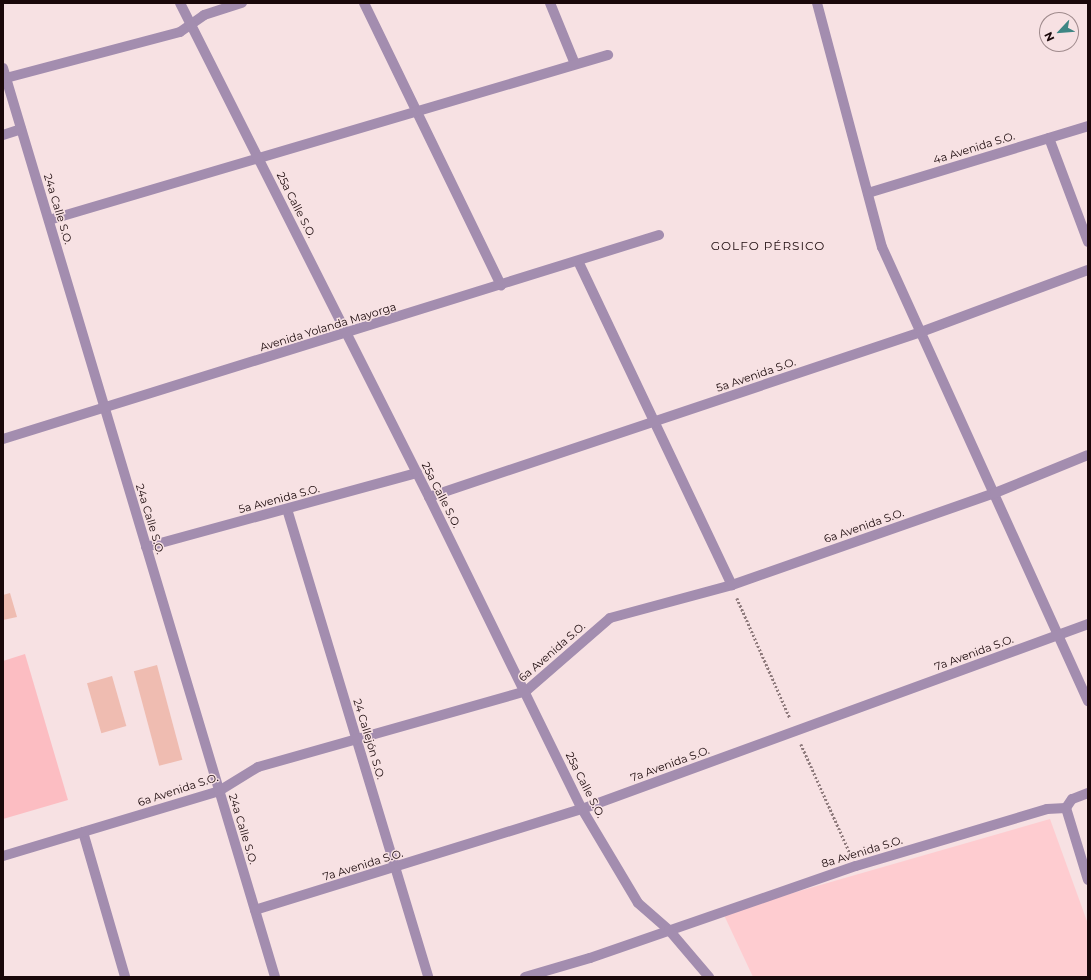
<!DOCTYPE html>
<html>
<head>
<meta charset="utf-8">
<style>
  body { margin:0 }
  #map { position:relative; width:1091px; height:980px; overflow:hidden; background:#f7e1e3; font-family:Montserrat,sans-serif }
  div>[style] { position:absolute }
  [style*='--x'] { left:calc(var(--x)*1px); top:calc(var(--y)*1px); width:calc(var(--w)*1px); rotate:calc(var(--a)*1deg) }
  .built>* { inset:0; background:#feccd0 }
  .green>* { inset:0; background:#fcbdc2 }
  .building>* { inset:0; background:#efbcb1; transform-origin:0 0 }
  .path>* { height:2.5px; margin-top:-1.25px; transform-origin:0; background:repeating-linear-gradient(90deg,#8f7b7d 0 2px,transparent 0 4px) }
  .minor>* { height:10px; margin:-5px; padding:0 5px; transform-origin:5px; border-radius:5px; background:#a38daf }
  .tertiary>* { height:10px; margin:-5px; padding:0 5px; transform-origin:5px; border-radius:5px; background:#a38daf }
  span { translate:-50% -50%; white-space:nowrap; text-align:center; line-height:1.15; -webkit-text-stroke:3px #f7e1e3; paint-order:stroke }
  .street-label { font-size:11px; color:#1a080a }
  .neighbourhood-label { font-size:12px; color:#1a080a; letter-spacing:1px }
  .frame { position:absolute; inset:0; border:4px solid #1a080a; pointer-events:none }
  .north { position:absolute; left:1039px; top:12px; width:40px; height:40px; box-sizing:border-box; background:#f7e1e3; border:1px solid #9f8a8c; border-radius:50%; rotate:244deg; font-size:11px; font-weight:700; line-height:16px; text-align:center; color:#1a080a }
  .north::after { content:''; display:block; margin:auto; width:14px; height:18px; background:#3e8684; clip-path:polygon(50% 0,100% 100%,50% 72%,0 100%) }
</style>
</head>
<body>
<div id="map">
  <div class="built">
    <div style="clip-path:polygon(1050px 819px,1088px 924px,1088px 977px,753px 977px,723px 913px)"></div>
  </div>
  <div class="green">
    <div style="clip-path:polygon(25px 654px,68px 800px,3px 819px,3px 661px)"></div>
  </div>
  <div class="building">
    <div style="clip-path:polygon(10px 593px,17px 617px,3px 620px,3px 595px)"></div>
    <div style="left:157px;top:665px;width:98px;height:24px;rotate:75deg"></div>
    <div style="left:112px;top:676px;width:52px;height:26px;rotate:74deg"></div>
  </div>
  <div class="path">
    <div style="--x:737;--y:598;--w:131;--a:66.2"></div>
    <div style="--x:801;--y:744;--w:120;--a:65.8"></div>
  </div>
  <div class="minor">
    <div style="--x:364;--y:3;--w:314;--a:64.1"></div>
    <div style="--x:550;--y:3;--w:66;--a:67.7"></div>
    <div style="--x:817;--y:3;--w:253;--a:75.1"></div>
    <div style="--x:882;--y:247;--w:499;--a:65.6"></div>
    <div style="--x:3;--y:68;--w:949;--a:73.34"></div>
    <div style="--x:6;--y:78;--w:180;--a:-14.8"></div>
    <div style="--x:180;--y:32;--w:29;--a:-35"></div>
    <div style="--x:204;--y:15;--w:40;--a:-18"></div>
    <div style="--x:3;--y:135;--w:19;--a:-18"></div>
    <div style="--x:1049;--y:138;--w:111;--a:69.4"></div>
    <div style="--x:868;--y:193;--w:230;--a:-16.9"></div>
    <div style="--x:49;--y:220;--w:583;--a:-16.45"></div>
    <div style="--x:578;--y:261;--w:359;--a:64.6"></div>
    <div style="--x:3;--y:439;--w:687;--a:-17.27"></div>
    <div style="--x:429;--y:497;--w:519;--a:-18.54"></div>
    <div style="--x:921;--y:332;--w:178;--a:-20.4"></div>
    <div style="--x:287;--y:509;--w:489;--a:73.2"></div>
    <div style="--x:146;--y:547;--w:281;--a:-15.3"></div>
    <div style="--x:1088;--y:793;--w:17;--a:159"></div>
    <div style="--x:1072;--y:799;--w:11;--a:124"></div>
    <div style="--x:1066;--y:808;--w:75;--a:73"></div>
    <div style="--x:83;--y:832;--w:151;--a:73.8"></div>
    <div style="--x:3;--y:856;--w:226;--a:-16.7"></div>
    <div style="--x:219;--y:791;--w:46;--a:-31.6"></div>
    <div style="--x:258;--y:767;--w:279;--a:-15.8"></div>
    <div style="--x:526;--y:691;--w:111;--a:-41"></div>
    <div style="--x:610;--y:618;--w:126;--a:-15.1"></div>
    <div style="--x:732;--y:585;--w:279;--a:-19.3"></div>
    <div style="--x:995;--y:493;--w:100;--a:-22.2"></div>
    <div style="--x:255;--y:910;--w:342;--a:-17.2"></div>
    <div style="--x:582;--y:809;--w:539;--a:-20.08"></div>
    <div style="--x:525;--y:977;--w:68;--a:-16.3"></div>
    <div style="--x:590;--y:958;--w:281;--a:-19.1"></div>
    <div style="--x:856;--y:866;--w:199;--a:-16.6"></div>
    <div style="--x:1047;--y:809;--w:19;--a:-3"></div>
  </div>
  <div class="tertiary">
    <div style="--x:180;--y:3;--w:553;--a:63.25"></div>
    <div style="--x:429;--y:497;--w:347;--a:63.9"></div>
    <div style="--x:582;--y:809;--w:109;--a:59.2"></div>
    <div style="--x:638;--y:903;--w:41;--a:41.1"></div>
    <div style="--x:669;--y:930;--w:62;--a:49.6"></div>
  </div>
  <div class="street-label">
    <span style="left:974px;top:148px;rotate:-17deg">4a Avenida S.O.</span>
    <span style="left:296px;top:205px;rotate:63deg">25a Calle S.O.</span>
    <span style="left:58px;top:209px;rotate:73deg">24a Calle S.O.</span>
    <span style="left:328px;top:327px;rotate:-17deg">Avenida Yolanda Mayorga</span>
    <span style="left:756px;top:375px;rotate:-19deg">5a Avenida S.O.</span>
    <span style="left:441px;top:495px;rotate:63deg">25a Calle S.O.</span>
    <span style="left:279px;top:499px;rotate:-15deg">5a Avenida S.O.</span>
    <span style="left:150px;top:519px;rotate:73deg">24a Calle S.O.</span>
    <span style="left:864px;top:526px;rotate:-19deg">6a Avenida S.O.</span>
    <span style="left:552px;top:652px;rotate:-41deg">6a Avenida S.O.</span>
    <span style="left:974px;top:653px;rotate:-20deg">7a Avenida S.O.</span>
    <span style="left:369px;top:739px;rotate:73deg">24 Callejón S.O.</span>
    <span style="left:670px;top:764px;rotate:-20deg">7a Avenida S.O.</span>
    <span style="left:585px;top:785px;rotate:63deg">25a Calle S.O.</span>
    <span style="left:178px;top:790px;rotate:-18deg">6a Avenida S.O.</span>
    <span style="left:243px;top:829px;rotate:73deg">24a Calle S.O.</span>
    <span style="left:862px;top:852px;rotate:-17deg">8a Avenida S.O.</span>
    <span style="left:363px;top:865px;rotate:-17deg">7a Avenida S.O.</span>
  </div>
  <div class="neighbourhood-label">
    <span style="left:768px;top:246px">GOLFO PÉRSICO</span>
  </div>
  <div class="frame"></div>
  <div class="north">N</div>
</div>
</body>
</html>
